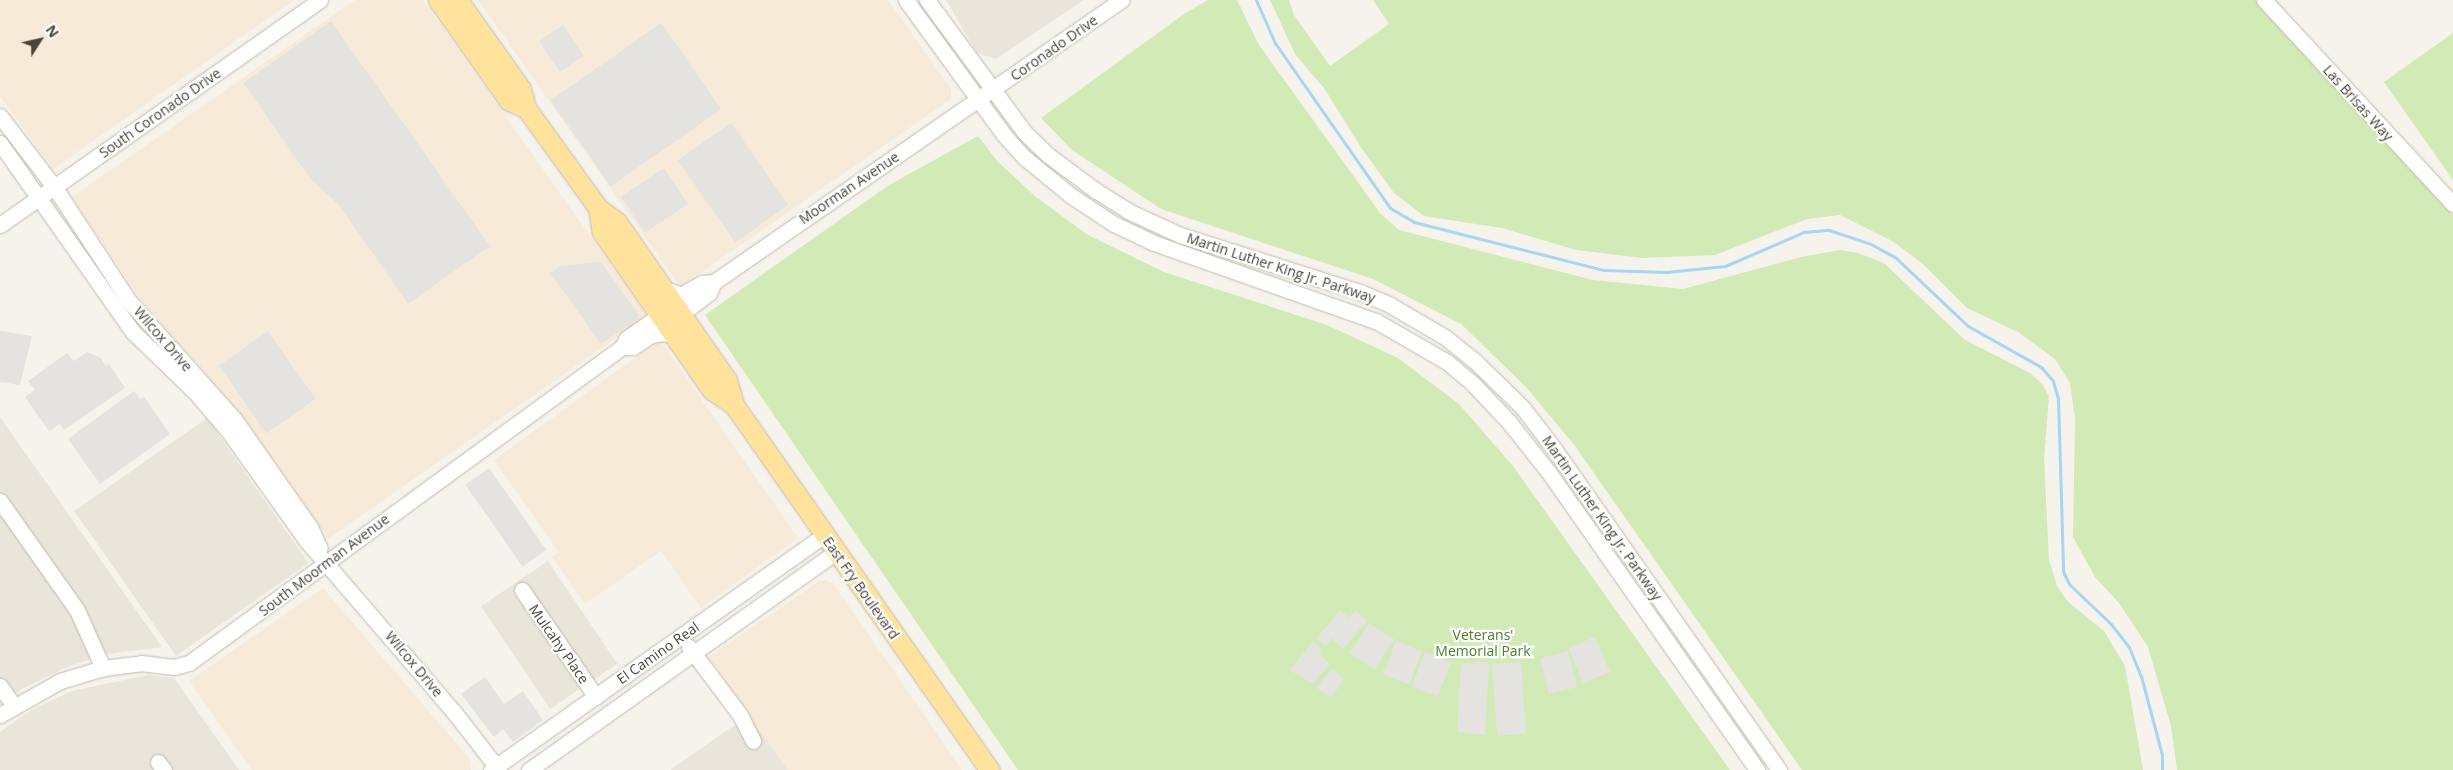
<!DOCTYPE html>
<html>
<head>
<meta charset="utf-8">
<style>
  body { margin:0 }
  #map { position:relative; width:2453px; height:770px; overflow:hidden; background:#f6f3ec; font-family:"Open Sans",sans-serif }
  div>[style] { position:absolute }
  [style*='--x'] { left:calc(var(--x)*1px); top:calc(var(--y)*1px); width:calc(var(--w)*1px); rotate:calc(var(--a)*1deg) }
  .residential>* { inset:0; background:#eae5da; transform-origin:0 0 }
  .commercial>* { inset:0; background:#f7ead8 }
  .green>* { inset:0; background:#d2eab5 }
  .parking>* { inset:0; background:#e5e3e0; transform-origin:0 0 }
  .stream>* { height:3px; margin:-1.5px; padding:0 1.5px; transform-origin:1.5px; border-radius:1.5px; background:#a9d4f2 }
  .roads { filter:drop-shadow(0 0 1px #c2bbae) drop-shadow(0 0 1px #c2bbae) }
  .minor>* { height:15px; margin:-7.5px; padding:0 7.5px; transform-origin:7.5px; border-radius:7.5px; background:#fff }
  .major>* { height:19px; margin:-9.5px; padding:0 9.5px; transform-origin:9.5px; border-radius:9.5px; background:#ffe39c }
  span { translate:-50% -50%; white-space:nowrap; text-align:center; line-height:1.15; -webkit-text-stroke:4.5px #fff; paint-order:stroke }
  .street-label { font-size:14px; color:#4b4439 }
  .park-label { font-size:14px; color:#4a7f2a }
  .north { position:absolute; left:15px; top:15px; width:50px; height:50px; -webkit-text-stroke:4px #fff; paint-order:stroke; rotate:55deg; font-size:14px; font-weight:700; line-height:20px; text-align:center; color:#4b4439 }
  .north::after { content:''; display:block; margin:auto; width:18px; height:22px; background:#4b4439; clip-path:polygon(50% 0,100% 100%,50% 72%,0 100%) }
</style>
</head>
<body>
<div id="map">
  <div class="residential">
    <div style="clip-path:polygon(946px 0,1084px 0,996px 59px,977px 53px)"></div>
    <div style="clip-path:polygon(0 417px,162px 647px,108px 654px,67px 667px,22px 689px,0 704px)"></div>
    <div style="left:207px;top:418px;width:177px;height:162px;rotate:55deg"></div>
    <div style="left:548px;top:561px;width:124px;height:81px;rotate:56deg"></div>
    <div style="clip-path:polygon(148px 675px,174px 678px,239px 770px,0 770px,0 732px,33px 709px,72px 691px)"></div>
    <div style="clip-path:polygon(749px 715px,788px 770px,670px 770px)"></div>
  </div>
  <div class="commercial">
    <div style="clip-path:polygon(0 0,294px 0,53px 169px,0 96px)"></div>
    <div style="clip-path:polygon(355px 0,423px 0,647px 316px,328px 539px,246px 423px,198px 364px,146px 307px,72px 197px)"></div>
    <div style="clip-path:polygon(478px 0,888px 0,951px 89px,951px 99px,680px 287px)"></div>
    <div style="clip-path:polygon(660px 340px,798px 538px,701px 608px,661px 551px,585px 604px,552px 557px,559px 552px,494px 460px)"></div>
    <div style="clip-path:polygon(826px 580px,833px 583px,962px 770px,788px 770px,709px 657px,819px 581px)"></div>
    <div style="clip-path:polygon(323px 588px,469px 758px,471px 770px,252px 770px,189px 681px)"></div>
  </div>
  <div class="green">
    <div style="clip-path:polygon(1208px 0,1237px 0,1259px 45px,1380px 213px,1399px 230px,1593px 280px,1683px 289px,1801px 257px,1840px 250px,1858px 253px,1884px 263px,1965px 340px,2030px 373px,2042px 384px,2049px 396px,2044px 459px,2049px 560px,2057px 586px,2068px 602px,2104px 631px,2125px 666px,2143px 770px,1802px 770px,1575px 446px,1526px 387px,1461px 324px,1373px 279px,1161px 209px,1072px 150px,1041px 118px,1184px 14px)"></div>
    <div style="clip-path:polygon(1270px 0,1289px 0,1294px 15px,1330px 66px,1389px 24px,1373px 0,2255px 0,2453px 215px,2453px 770px,2177px 770px,2171px 726px,2148px 647px,2119px 603px,2095px 577px,2073px 537px,2075px 419px,2070px 383px,2055px 359px,2018px 332px,1967px 308px,1924px 265px,1894px 242px,1840px 215px,1807px 219px,1715px 255px,1643px 258px,1576px 250px,1502px 228px,1424px 216px,1394px 193px,1360px 146px,1324px 88px,1295px 54px)"></div>
    <div style="clip-path:polygon(2453px 33px,2453px 180px,2384px 82px)"></div>
    <div style="clip-path:polygon(978px 136px,998px 162px,1036px 197px,1088px 235px,1164px 272px,1327px 325px,1398px 358px,1459px 404px,1513px 466px,1730px 770px,1018px 770px,705px 315px,889px 185px)"></div>
  </div>
  <div class="parking">
    <div style="clip-path:polygon(331px 21px,490px 246px,408px 304px,339px 205px,311px 179px,243px 83px)"></div>
    <div style="left:661px;top:23px;width:105px;height:135px;rotate:55deg"></div>
    <div style="left:563px;top:25px;width:37px;height:29px;rotate:56deg"></div>
    <div style="left:731px;top:123px;width:100px;height:65px;rotate:55deg"></div>
    <div style="left:664px;top:168px;width:43px;height:52px;rotate:56deg"></div>
    <div style="clip-path:polygon(601px 262px,639px 315px,637px 320px,601px 344px,550px 273px,560px 266px)"></div>
    <div style="clip-path:polygon(0 331px,32px 336px,20px 385px,0 382px)"></div>
    <div style="left:268px;top:331px;width:83px;height:60px;rotate:55deg"></div>
    <div style="clip-path:polygon(87px 352px,101px 358px,106px 366px,109px 364px,125px 388px,64px 430px,60px 424px,49px 431px,25px 397px,35px 390px,28px 381px,67px 353px,74px 361px)"></div>
    <div style="clip-path:polygon(134px 391px,140px 399px,144px 397px,170px 434px,100px 484px,68px 439px)"></div>
    <div style="left:489px;top:468px;width:100px;height:29px;rotate:55deg"></div>
    <div style="clip-path:polygon(1340px 610px,1349px 618px,1356px 611px,1367px 621px,1343px 649px,1332px 638px,1326px 646px,1317px 638px)"></div>
    <div style="left:1369px;top:623px;width:30px;height:36px;rotate:33deg"></div>
    <div style="left:1595px;top:637px;width:38px;height:29px;rotate:67deg"></div>
    <div style="clip-path:polygon(1313px 641px,1322px 650px,1319px 654px,1330px 664px,1313px 684px,1290px 670px)"></div>
    <div style="left:1396px;top:641px;width:28px;height:36px;rotate:21deg"></div>
    <div style="left:1568px;top:651px;width:37px;height:29px;rotate:76deg"></div>
    <div style="left:1425px;top:652px;width:28px;height:37px;rotate:21deg"></div>
    <div style="clip-path:polygon(1474px 661px,1489px 663px,1485px 735px,1457px 732px,1461px 663px,1474px 664px)"></div>
    <div style="left:1521px;top:662px;width:72px;height:29px;rotate:86deg"></div>
    <div style="clip-path:polygon(1333px 669px,1344px 679px,1331px 698px,1316px 687px)"></div>
    <div style="clip-path:polygon(485px 677px,504px 704px,523px 691px,543px 720px,513px 742px,503px 729px,494px 737px,461px 694px)"></div>
  </div>
  <div class="stream">
    <div style="--x:1256;--y:0;--w:47;--a:66.2"></div>
    <div style="--x:1275;--y:43;--w:201;--a:55.1"></div>
    <div style="--x:1390;--y:208;--w:28;--a:30"></div>
    <div style="--x:1414;--y:222;--w:196;--a:14.2"></div>
    <div style="--x:1604;--y:270;--w:63;--a:1.8"></div>
    <div style="--x:1667;--y:272;--w:58;--a:-5.9"></div>
    <div style="--x:1725;--y:266;--w:86;--a:-23.3"></div>
    <div style="--x:1804;--y:232;--w:25;--a:-5"></div>
    <div style="--x:1829;--y:230;--w:44;--a:18.4"></div>
    <div style="--x:1871;--y:244;--w:29;--a:29"></div>
    <div style="--x:1896;--y:258;--w:99;--a:43.4"></div>
    <div style="--x:1968;--y:326;--w:84;--a:29.3"></div>
    <div style="--x:2041;--y:367;--w:18;--a:49"></div>
    <div style="--x:2053;--y:381;--w:18;--a:74"></div>
    <div style="--x:2058;--y:398;--w:173;--a:88.3"></div>
    <div style="--x:2063;--y:571;--w:14;--a:65"></div>
    <div style="--x:2069;--y:584;--w:58;--a:43.6"></div>
    <div style="--x:2111;--y:624;--w:29;--a:52"></div>
    <div style="--x:2129;--y:647;--w:31;--a:68"></div>
    <div style="--x:2141;--y:676;--w:82;--a:75.1"></div>
    <div style="--x:2162;--y:755;--w:15;--a:90"></div>
  </div>
  <div class="roads">
    <div class="minor">
      <div style="--x:906;--y:0;--w:167;--a:54"></div>
      <div style="--x:1004;--y:135;--w:31;--a:48"></div>
      <div style="--x:1025;--y:158;--w:58;--a:39.4"></div>
      <div style="--x:1070;--y:195;--w:53;--a:33.4"></div>
      <div style="--x:1114;--y:224;--w:44;--a:25.4"></div>
      <div style="--x:1154;--y:243;--w:235;--a:19.4"></div>
      <div style="--x:1376;--y:321;--w:82;--a:30"></div>
      <div style="--x:1447;--y:362;--w:34;--a:40"></div>
      <div style="--x:1473;--y:384;--w:52;--a:46.5"></div>
      <div style="--x:1509;--y:422;--w:66;--a:51.7"></div>
      <div style="--x:1550;--y:474;--w:361;--a:55"></div>
      <div style="--x:927;--y:0;--w:165;--a:53.6"></div>
      <div style="--x:1025;--y:133;--w:32;--a:44"></div>
      <div style="--x:1048;--y:155;--w:59;--a:36.7"></div>
      <div style="--x:1095;--y:190;--w:39;--a:32"></div>
      <div style="--x:1128;--y:211;--w:57;--a:24.8"></div>
      <div style="--x:1180;--y:235;--w:189;--a:17.6"></div>
      <div style="--x:1360;--y:292;--w:33;--a:23"></div>
      <div style="--x:1390;--y:305;--w:64;--a:30.2"></div>
      <div style="--x:1445;--y:337;--w:38;--a:39"></div>
      <div style="--x:1475;--y:361;--w:67;--a:44.4"></div>
      <div style="--x:1523;--y:408;--w:53;--a:52.7"></div>
      <div style="--x:1555;--y:450;--w:391;--a:55"></div>
      <div style="--x:2264;--y:0;--w:278;--a:47.2"></div>
      <div style="--x:0;--y:116;--w:91;--a:52.6"></div>
      <div style="--x:55;--y:188;--w:135;--a:56.8"></div>
      <div style="--x:129;--y:301;--w:159;--a:48.3"></div>
      <div style="--x:235;--y:420;--w:131;--a:55"></div>
      <div style="--x:310;--y:527;--w:23;--a:65"></div>
      <div style="--x:0;--y:143;--w:231;--a:54.9"></div>
      <div style="--x:133;--y:332;--w:86;--a:44.1"></div>
      <div style="--x:195;--y:392;--w:52;--a:49.6"></div>
      <div style="--x:229;--y:432;--w:133;--a:54.5"></div>
      <div style="--x:306;--y:540;--w:227;--a:49.3"></div>
      <div style="--x:454;--y:712;--w:73;--a:52.2"></div>
      <div style="--x:0;--y:225;--w:391;--a:-35.1"></div>
      <div style="--x:663;--y:288;--w:19;--a:21"></div>
      <div style="--x:681;--y:295;--w:24;--a:-30"></div>
      <div style="--x:702;--y:283;--w:12;--a:-5"></div>
      <div style="--x:681;--y:314;--w:35;--a:-37"></div>
      <div style="--x:709;--y:293;--w:12;--a:-66"></div>
      <div style="--x:714;--y:282;--w:496;--a:-34.7"></div>
      <div style="--x:622;--y:347;--w:11;--a:0"></div>
      <div style="--x:633;--y:347;--w:22;--a:-34"></div>
      <div style="--x:651;--y:335;--w:12;--a:-9"></div>
      <div style="--x:663;--y:333;--w:12;--a:14"></div>
      <div style="--x:0;--y:501;--w:133;--a:54.8"></div>
      <div style="--x:77;--y:610;--w:64;--a:65.9"></div>
      <div style="--x:522;--y:590;--w:130;--a:55.3"></div>
      <div style="--x:689;--y:647;--w:85;--a:53.1"></div>
      <div style="--x:740;--y:715;--w:29;--a:63"></div>
      <div style="--x:0;--y:686;--w:24;--a:55"></div>
      <div style="--x:0;--y:715;--w:69;--a:-29.5"></div>
      <div style="--x:60;--y:681;--w:45;--a:-16.8"></div>
      <div style="--x:103;--y:668;--w:38;--a:-7"></div>
      <div style="--x:141;--y:663;--w:33;--a:7"></div>
      <div style="--x:174;--y:667;--w:16;--a:-15"></div>
      <div style="--x:189;--y:663;--w:536;--a:-36.12"></div>
      <div style="--x:622;--y:347;--w:10;--a:-61"></div>
      <div style="--x:627;--y:338;--w:40;--a:-34.9"></div>
      <div style="--x:158;--y:762;--w:10;--a:53"></div>
      <div style="--x:491;--y:770;--w:408;--a:-35.2"></div>
      <div style="--x:529;--y:770;--w:377;--a:-35.4"></div>
    </div>
    <div class="major">
      <div style="--x:438;--y:0;--w:123;--a:54.9"></div>
      <div style="--x:509;--y:101;--w:18;--a:22"></div>
      <div style="--x:458;--y:0;--w:109;--a:54.7"></div>
      <div style="--x:521;--y:89;--w:20;--a:75"></div>
      <div style="--x:526;--y:108;--w:123;--a:54.2"></div>
      <div style="--x:598;--y:208;--w:24;--a:36"></div>
      <div style="--x:617;--y:222;--w:193;--a:55.2"></div>
      <div style="--x:727;--y:380;--w:26;--a:74"></div>
      <div style="--x:734;--y:405;--w:446;--a:55"></div>
      <div style="--x:598;--y:208;--w:24;--a:81"></div>
      <div style="--x:602;--y:232;--w:193;--a:55.2"></div>
      <div style="--x:712;--y:390;--w:27;--a:34"></div>
    </div>
  </div>
  <div class="street-label">
    <span style="left:1054px;top:48px;rotate:-35deg">Coronado Drive</span>
    <span style="left:2358px;top:103px;rotate:48deg">Las Brisas Way</span>
    <span style="left:160px;top:113px;rotate:-35deg">South Coronado Drive</span>
    <span style="left:849px;top:188px;rotate:-34deg">Moorman Avenue</span>
    <span style="left:1281px;top:268px;rotate:18deg">Martin Luther King Jr. Parkway</span>
    <span style="left:163px;top:339px;rotate:49deg">Wilcox Drive</span>
    <span style="left:1602px;top:518px;rotate:55deg">Martin Luther King Jr. Parkway</span>
    <span style="left:324px;top:565px;rotate:-37deg">South Moorman Avenue</span>
    <span style="left:861px;top:588px;rotate:55deg">East Fry Boulevard</span>
    <span style="left:559px;top:644px;rotate:55deg">Mulcahy Place</span>
    <span style="left:658px;top:653px;rotate:-35deg">El Camino Real</span>
    <span style="left:414px;top:664px;rotate:50deg">Wilcox Drive</span>
  </div>
  <div class="park-label">
    <span style="left:1483px;top:643px">Veterans'<br>Memorial Park</span>
  </div>
  <div class="north">N</div>
</div>
</body>
</html>
